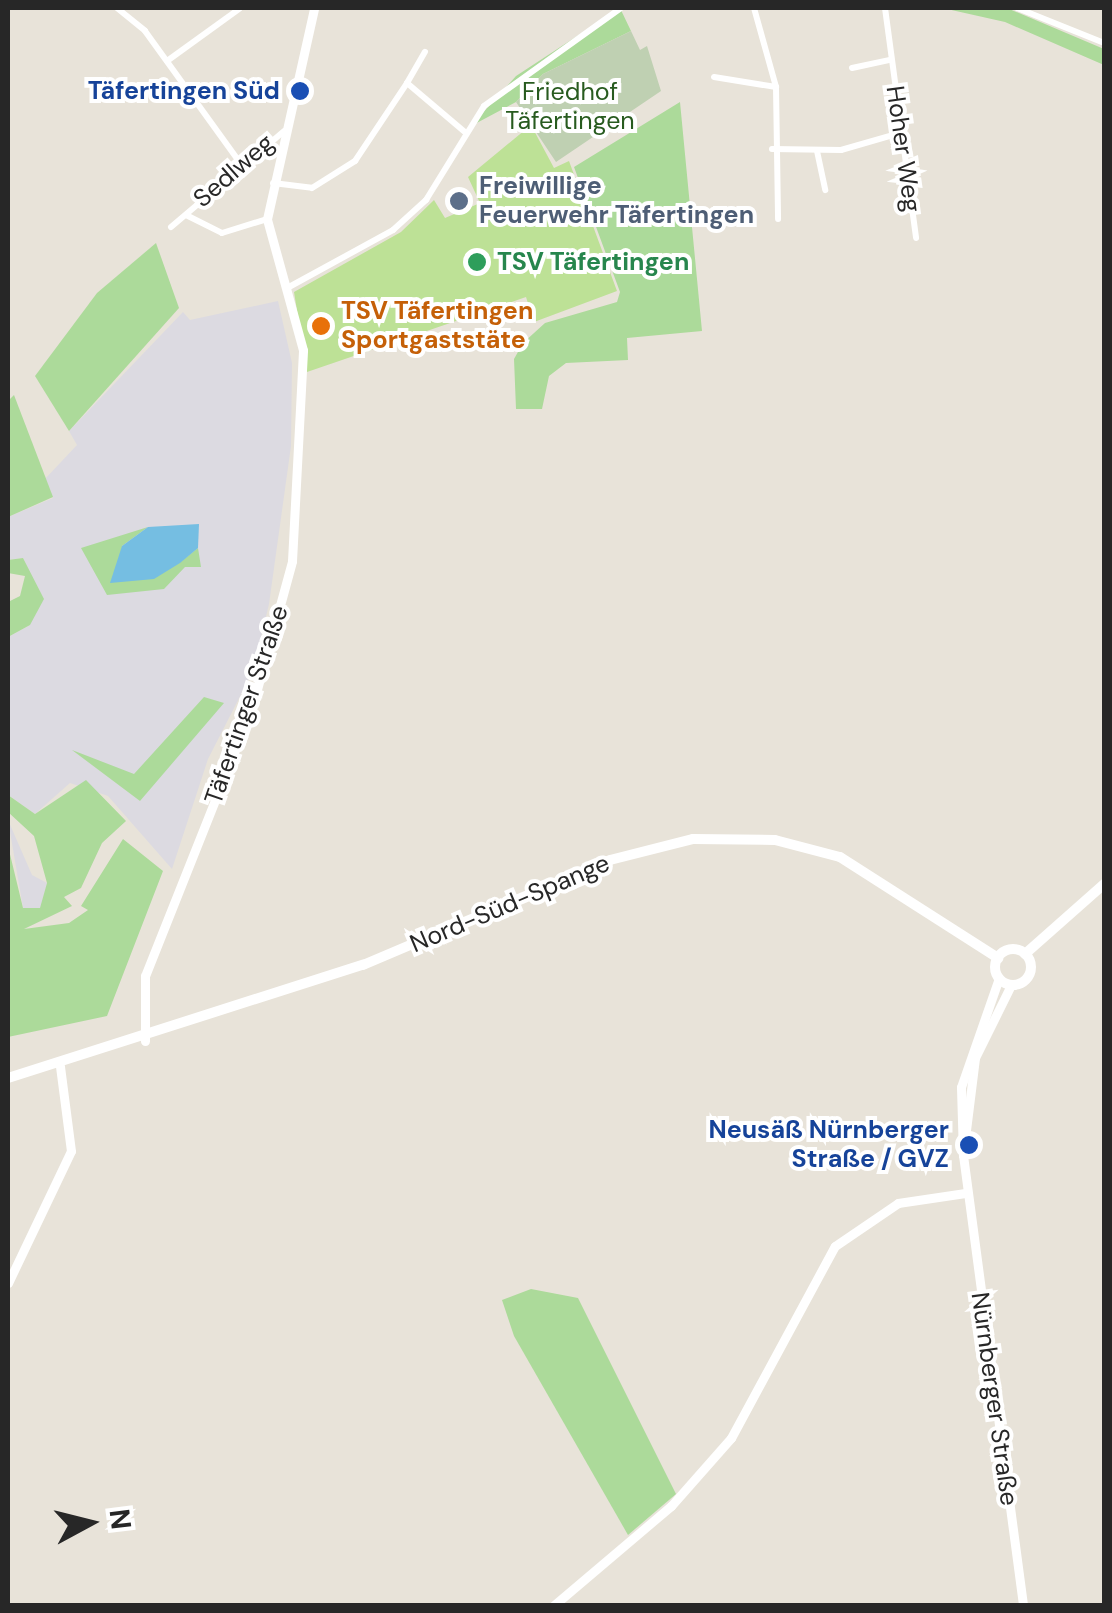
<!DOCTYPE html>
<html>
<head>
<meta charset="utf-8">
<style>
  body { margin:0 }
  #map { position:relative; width:1112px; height:1613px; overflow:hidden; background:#e8e3d9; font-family:"DM Sans",sans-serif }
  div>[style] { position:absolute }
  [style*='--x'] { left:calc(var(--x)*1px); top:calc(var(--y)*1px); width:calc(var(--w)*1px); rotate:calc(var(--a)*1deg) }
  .industrial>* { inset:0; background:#dcdae1 }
  .green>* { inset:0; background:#acda9a }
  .cemetery>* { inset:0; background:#bfd0b2 }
  .pitch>* { inset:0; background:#bde196 }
  .water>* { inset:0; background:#75bee2 }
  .minor>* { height:6px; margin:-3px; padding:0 3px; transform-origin:3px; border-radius:3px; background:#fff }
  .tertiary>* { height:9px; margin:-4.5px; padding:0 4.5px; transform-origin:4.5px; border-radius:4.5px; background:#fff }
  .secondary>* { height:10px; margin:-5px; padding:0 5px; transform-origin:5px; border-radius:5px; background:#fff }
  .secondary>.ring { margin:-5px; padding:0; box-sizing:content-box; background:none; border:10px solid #fff; border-radius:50% }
  .dots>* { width:28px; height:28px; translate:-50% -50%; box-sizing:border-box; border:5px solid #fff; border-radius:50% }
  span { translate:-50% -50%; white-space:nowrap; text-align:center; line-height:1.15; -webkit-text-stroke:8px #fff; paint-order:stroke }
  .transit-label { font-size:25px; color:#164399; font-weight:700 }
  .right { translate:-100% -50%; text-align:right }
  .park-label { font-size:25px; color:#285b1f }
  .street-label { font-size:25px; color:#272727 }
  .service-label { font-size:25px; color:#4e5e75; font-weight:700 }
  .left { translate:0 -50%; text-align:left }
  .leisure-label { font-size:25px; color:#27864d; font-weight:700 }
  .food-label { font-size:25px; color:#c56008; font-weight:700 }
  .frame { position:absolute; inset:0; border:10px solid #272727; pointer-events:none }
  .north { position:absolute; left:40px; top:1473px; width:100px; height:100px; -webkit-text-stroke:8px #fff; paint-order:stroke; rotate:83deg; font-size:28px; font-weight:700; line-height:40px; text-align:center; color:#272727 }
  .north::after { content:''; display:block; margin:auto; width:35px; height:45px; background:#272727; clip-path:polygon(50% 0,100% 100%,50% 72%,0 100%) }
</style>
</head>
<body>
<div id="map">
  <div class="industrial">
    <div style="clip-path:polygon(278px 301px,292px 363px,291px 446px,269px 604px,253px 671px,208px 759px,172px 869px,108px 796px,70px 783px,35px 814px,8px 795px,8px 637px,30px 625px,33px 579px,23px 558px,8px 560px,8px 517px,53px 498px,44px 480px,77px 445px,69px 431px,183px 312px,190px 320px)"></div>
    <div style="clip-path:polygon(8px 820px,32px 875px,47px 883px,41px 908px,23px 908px)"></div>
  </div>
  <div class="green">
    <div style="clip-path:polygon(620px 8px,631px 31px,543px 74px,516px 102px,471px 126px,516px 76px)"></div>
    <div style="clip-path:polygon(1007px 8px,1104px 49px,1104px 65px,1005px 22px,947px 9px)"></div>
    <div style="clip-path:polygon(680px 102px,702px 331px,627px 338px,628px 360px,566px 363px,549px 376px,542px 409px,516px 409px,514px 359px,523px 343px,545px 323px,617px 302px,620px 292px,574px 167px)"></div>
    <div style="clip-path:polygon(156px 243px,179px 308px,69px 431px,35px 376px,97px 293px)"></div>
    <div style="clip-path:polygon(14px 395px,53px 497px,8px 517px,8px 401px)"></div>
    <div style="clip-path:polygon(148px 527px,122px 546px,179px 563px,198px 548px,201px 567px,185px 567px,164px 589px,107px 595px,81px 548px)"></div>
    <div style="clip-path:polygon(23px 558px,44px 599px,30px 625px,8px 637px,8px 602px,20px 596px,25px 576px,8px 573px,8px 560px)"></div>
    <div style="clip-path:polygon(204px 697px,224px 703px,140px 801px,72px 750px,134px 774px)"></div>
    <div style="clip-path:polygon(86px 780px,126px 821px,102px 843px,81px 888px,64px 897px,72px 906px,24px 929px,69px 923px,88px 910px,81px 906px,123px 839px,163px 871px,107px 1016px,8px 1037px,8px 846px,23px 908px,40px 908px,47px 883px,34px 836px,8px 812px,8px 795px,35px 814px)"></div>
    <div style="clip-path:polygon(531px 1289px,578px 1298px,676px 1494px,628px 1535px,514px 1336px,502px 1300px)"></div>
  </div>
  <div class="cemetery">
    <div style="clip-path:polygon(631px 31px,640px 50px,647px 46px,661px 91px,556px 162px,516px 102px,543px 74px)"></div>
  </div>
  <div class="pitch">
    <div style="clip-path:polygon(531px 125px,554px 168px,569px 161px,617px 291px,534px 322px,526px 297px,307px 372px,294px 292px,401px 232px,434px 200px,445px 218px,480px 203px,468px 177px)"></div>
  </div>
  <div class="water">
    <div style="clip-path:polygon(199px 524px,198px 548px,180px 563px,154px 579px,110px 583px,122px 546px,148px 527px)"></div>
  </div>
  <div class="minor">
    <div style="--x:117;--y:8;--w:36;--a:39"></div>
    <div style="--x:145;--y:31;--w:164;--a:54.2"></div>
    <div style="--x:754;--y:8;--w:82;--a:74.4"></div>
    <div style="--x:776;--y:87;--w:132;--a:89.1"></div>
    <div style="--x:885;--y:8;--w:232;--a:82.3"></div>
    <div style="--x:1017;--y:8;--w:94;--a:21.9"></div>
    <div style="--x:167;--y:61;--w:89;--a:-35.8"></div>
    <div style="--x:852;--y:68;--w:40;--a:-12"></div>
    <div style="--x:714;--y:77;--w:63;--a:9.2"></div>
    <div style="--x:407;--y:83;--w:36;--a:-60"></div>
    <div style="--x:772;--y:149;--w:69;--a:0.8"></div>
    <div style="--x:841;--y:150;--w:61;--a:-16.1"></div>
    <div style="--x:817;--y:151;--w:40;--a:78"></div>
    <div style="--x:273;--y:183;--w:39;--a:7"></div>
    <div style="--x:312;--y:188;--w:51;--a:-32.1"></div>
    <div style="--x:355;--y:161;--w:94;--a:-56.3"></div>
    <div style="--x:407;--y:83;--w:77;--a:40.3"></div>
    <div style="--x:186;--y:215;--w:40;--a:26.6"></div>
    <div style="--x:222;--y:233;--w:47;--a:-17.3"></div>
    <div style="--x:171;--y:227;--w:148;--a:-40.3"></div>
    <div style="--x:289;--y:287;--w:119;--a:-28.7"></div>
    <div style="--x:393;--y:230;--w:45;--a:-42.3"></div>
    <div style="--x:426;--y:200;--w:110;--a:-58.3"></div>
    <div style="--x:484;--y:106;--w:168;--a:-35.6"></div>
  </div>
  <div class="tertiary">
    <div style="--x:1011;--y:985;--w:81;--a:116.3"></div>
    <div style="--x:975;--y:1058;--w:98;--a:97.1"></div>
    <div style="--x:963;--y:1155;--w:455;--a:82.4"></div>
    <div style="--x:145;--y:1041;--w:65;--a:-90"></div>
    <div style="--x:145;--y:976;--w:293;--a:-68.3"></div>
    <div style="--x:253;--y:704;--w:148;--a:-74.7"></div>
    <div style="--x:292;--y:561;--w:211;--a:-87"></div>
    <div style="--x:303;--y:350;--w:136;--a:-105.4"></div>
    <div style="--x:267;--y:219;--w:216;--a:-77.4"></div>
    <div style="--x:963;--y:1155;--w:68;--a:-91.7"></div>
    <div style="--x:961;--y:1087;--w:115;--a:-70.8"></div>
    <div style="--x:8;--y:1283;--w:146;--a:-64.5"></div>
    <div style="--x:71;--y:1151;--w:86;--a:-97.4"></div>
    <div style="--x:553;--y:1606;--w:155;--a:-40.3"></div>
    <div style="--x:671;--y:1506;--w:91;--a:-48.6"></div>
    <div style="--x:731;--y:1438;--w:218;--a:-61.6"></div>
    <div style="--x:835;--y:1246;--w:76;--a:-34.3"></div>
    <div style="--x:898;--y:1203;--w:68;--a:-8.5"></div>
  </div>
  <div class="secondary">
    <div class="ring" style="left:995px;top:949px;width:26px;height:26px"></div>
    <div style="--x:1025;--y:954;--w:106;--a:-41.5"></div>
    <div style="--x:8;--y:1078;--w:373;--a:-17.7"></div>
    <div style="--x:363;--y:965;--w:268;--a:-23"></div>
    <div style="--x:610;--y:860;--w:86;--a:-14.2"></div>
    <div style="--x:693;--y:839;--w:82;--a:0.7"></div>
    <div style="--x:775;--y:840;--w:67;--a:14.7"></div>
    <div style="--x:840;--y:857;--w:188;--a:32.6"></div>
  </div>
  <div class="dots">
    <div style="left:300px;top:91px;background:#1a4fb4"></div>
    <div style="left:459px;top:201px;background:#5c6f8a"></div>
    <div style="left:477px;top:262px;background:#2e9e5b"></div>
    <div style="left:321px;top:326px;background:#e8710a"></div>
    <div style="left:969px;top:1145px;background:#1a4fb4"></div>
  </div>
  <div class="transit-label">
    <span class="right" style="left:280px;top:91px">Täfertingen Süd</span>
    <span class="right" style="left:949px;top:1145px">Neusäß Nürnberger<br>Straße / GVZ</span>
  </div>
  <div class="park-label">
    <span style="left:570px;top:107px">Friedhof<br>Täfertingen</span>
  </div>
  <div class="street-label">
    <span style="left:903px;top:149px;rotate:82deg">Hoher Weg</span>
    <span style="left:234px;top:171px;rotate:-41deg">Sedlweg</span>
    <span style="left:247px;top:705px;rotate:-71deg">Täfertinger Straße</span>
    <span style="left:510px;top:904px;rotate:-23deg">Nord-Süd-Spange</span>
    <span style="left:994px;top:1399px;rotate:82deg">Nürnberger Straße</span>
  </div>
  <div class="service-label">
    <span class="left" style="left:479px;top:201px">Freiwillige<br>Feuerwehr Täfertingen</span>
  </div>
  <div class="leisure-label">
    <span class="left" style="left:497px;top:262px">TSV Täfertingen</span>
  </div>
  <div class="food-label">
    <span class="left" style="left:341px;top:326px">TSV Täfertingen<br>Sportgaststäte</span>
  </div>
  <div class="frame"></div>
  <div class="north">N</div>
</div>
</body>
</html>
